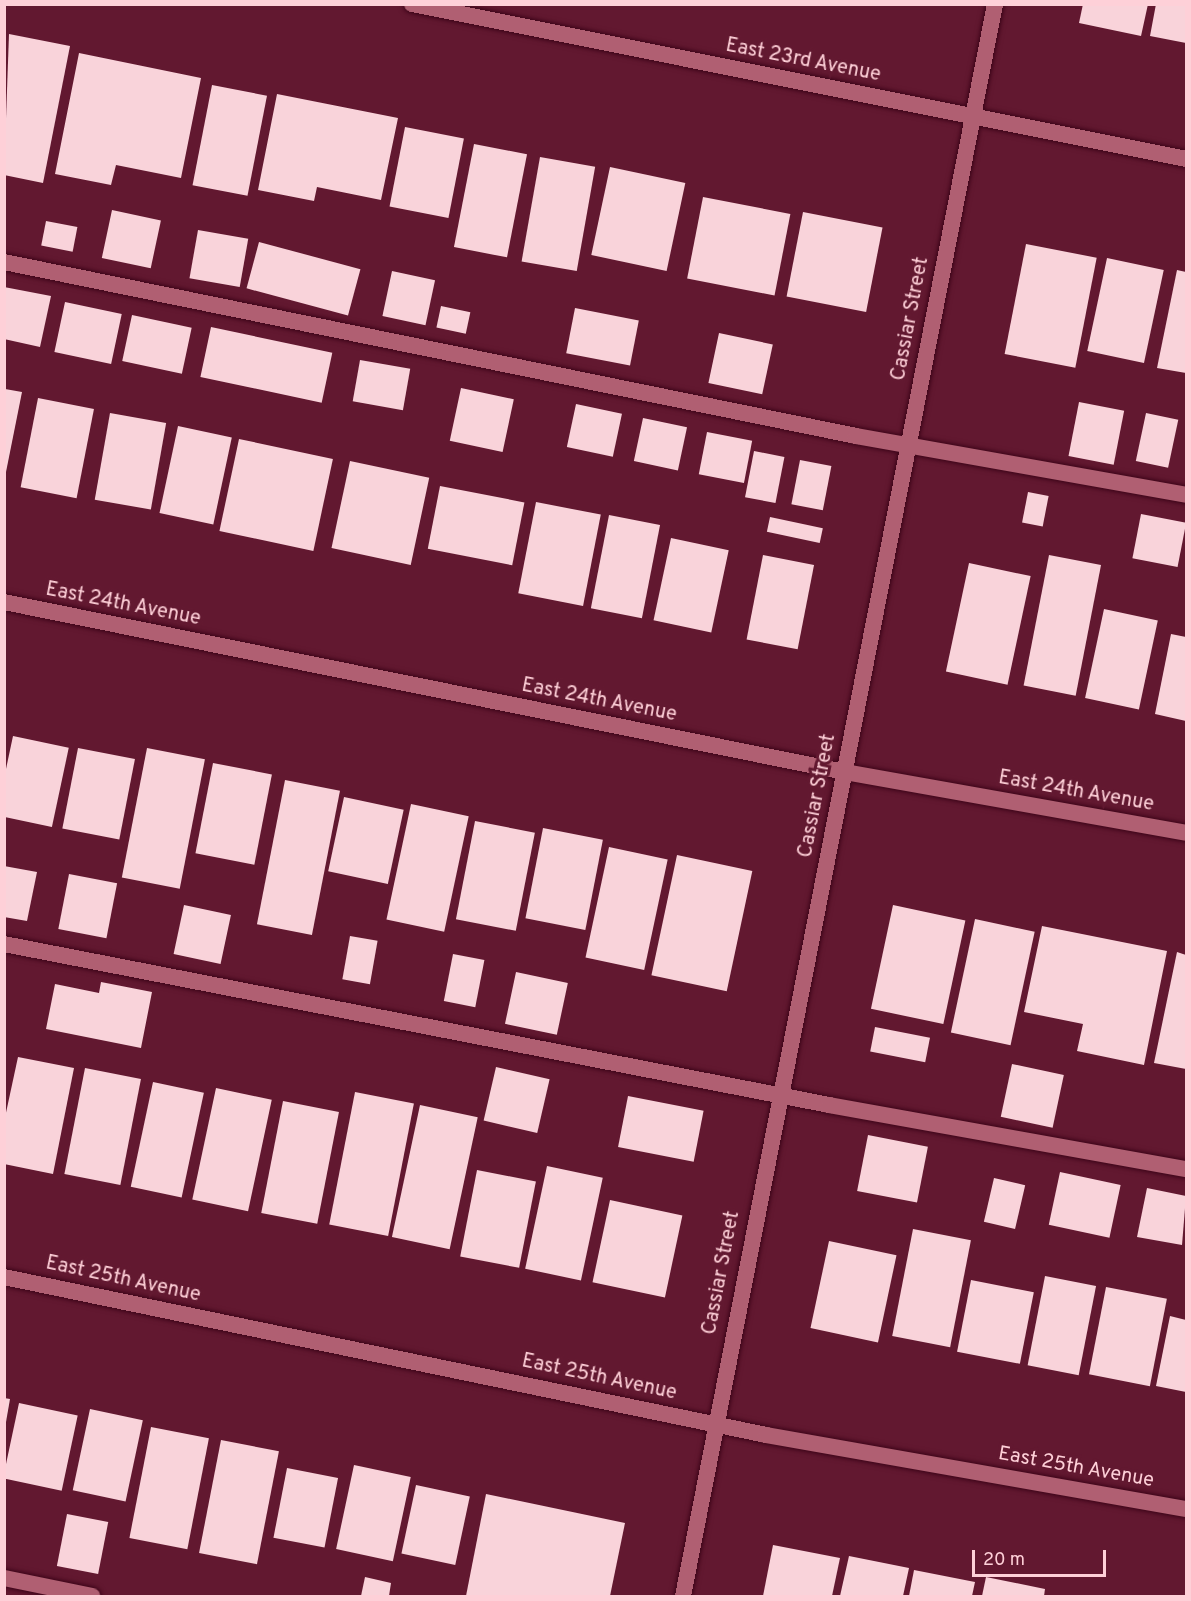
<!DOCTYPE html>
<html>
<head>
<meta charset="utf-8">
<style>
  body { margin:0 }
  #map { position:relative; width:1191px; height:1601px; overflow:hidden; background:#621830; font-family:Overpass,sans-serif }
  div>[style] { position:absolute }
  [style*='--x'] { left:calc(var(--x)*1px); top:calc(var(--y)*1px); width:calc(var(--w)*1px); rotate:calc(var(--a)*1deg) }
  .building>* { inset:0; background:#f9d3da; transform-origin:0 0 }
  .roads { filter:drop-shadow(0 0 2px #3d0519) drop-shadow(0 0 2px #3d0519) }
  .service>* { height:16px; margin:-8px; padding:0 8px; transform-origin:8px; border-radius:8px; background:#b05f72 }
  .minor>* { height:16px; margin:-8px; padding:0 8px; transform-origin:8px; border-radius:8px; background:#b05f72 }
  span { translate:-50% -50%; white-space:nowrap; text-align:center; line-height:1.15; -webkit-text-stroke:6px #621830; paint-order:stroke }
  .street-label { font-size:20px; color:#fed0d8 }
  .frame { position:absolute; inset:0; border:6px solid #fed0d8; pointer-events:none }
  .scale { position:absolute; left:972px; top:1550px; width:134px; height:27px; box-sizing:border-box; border:3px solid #fed0d8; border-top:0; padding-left:8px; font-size:18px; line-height:21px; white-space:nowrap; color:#fed0d8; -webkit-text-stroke:4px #621830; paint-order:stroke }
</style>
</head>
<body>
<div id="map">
  <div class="building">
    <div style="clip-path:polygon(1083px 4px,1148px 4px,1141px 36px,1079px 23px)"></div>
    <div style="clip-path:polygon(1156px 4px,1186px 4px,1186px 43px,1150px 36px)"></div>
    <div style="clip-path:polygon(9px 34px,70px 46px,43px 183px,4px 175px)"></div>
    <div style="clip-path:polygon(79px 53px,201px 78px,181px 178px,116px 165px,111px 185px,55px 174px)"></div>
    <div style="left:212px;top:85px;width:56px;height:102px;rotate:11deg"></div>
    <div style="clip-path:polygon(277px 94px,398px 118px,381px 200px,317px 187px,314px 201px,258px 190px)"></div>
    <div style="left:405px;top:127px;width:60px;height:81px;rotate:11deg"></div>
    <div style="left:474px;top:144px;width:54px;height:105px;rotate:11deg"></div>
    <div style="left:540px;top:157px;width:56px;height:106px;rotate:10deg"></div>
    <div style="left:610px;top:167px;width:77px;height:90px;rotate:12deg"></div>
    <div style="left:703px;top:197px;width:89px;height:83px;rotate:11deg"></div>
    <div style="left:112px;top:210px;width:50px;height:49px;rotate:12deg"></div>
    <div style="left:803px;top:212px;width:81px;height:86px;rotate:11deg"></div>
    <div style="left:46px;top:221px;width:32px;height:25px;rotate:11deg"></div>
    <div style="left:198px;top:230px;width:51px;height:49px;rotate:10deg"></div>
    <div style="left:259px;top:242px;width:105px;height:48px;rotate:15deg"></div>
    <div style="left:1026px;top:244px;width:72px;height:112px;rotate:11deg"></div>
    <div style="left:1107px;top:258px;width:58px;height:95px;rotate:12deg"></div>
    <div style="clip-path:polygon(1177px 270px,1186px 272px,1186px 373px,1157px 368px)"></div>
    <div style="left:392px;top:271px;width:44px;height:46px;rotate:12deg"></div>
    <div style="clip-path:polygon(4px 287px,51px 296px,40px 347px,4px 339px)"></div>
    <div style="left:65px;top:302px;width:58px;height:51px;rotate:12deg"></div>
    <div style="left:441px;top:306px;width:30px;height:22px;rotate:12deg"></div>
    <div style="left:575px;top:308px;width:65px;height:46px;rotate:11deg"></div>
    <div style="left:132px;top:315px;width:61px;height:47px;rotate:12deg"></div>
    <div style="left:211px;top:327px;width:124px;height:51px;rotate:12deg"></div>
    <div style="left:719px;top:333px;width:55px;height:51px;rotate:12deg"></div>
    <div style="left:360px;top:360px;width:51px;height:42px;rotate:10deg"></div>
    <div style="left:461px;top:388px;width:54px;height:54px;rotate:12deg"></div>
    <div style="clip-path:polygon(5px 389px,22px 392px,6px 472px,5px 472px)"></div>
    <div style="left:38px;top:398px;width:57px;height:91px;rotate:11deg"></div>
    <div style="left:1079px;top:402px;width:46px;height:55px;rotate:11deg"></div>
    <div style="left:576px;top:404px;width:47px;height:44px;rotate:12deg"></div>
    <div style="left:110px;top:413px;width:57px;height:88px;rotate:10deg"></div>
    <div style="left:1146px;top:413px;width:33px;height:49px;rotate:12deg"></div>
    <div style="left:643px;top:418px;width:45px;height:44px;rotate:12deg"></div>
    <div style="left:178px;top:426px;width:55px;height:89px;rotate:12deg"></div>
    <div style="left:707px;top:432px;width:46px;height:43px;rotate:11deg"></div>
    <div style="left:239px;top:439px;width:96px;height:94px;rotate:12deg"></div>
    <div style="left:754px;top:451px;width:31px;height:47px;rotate:11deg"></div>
    <div style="left:800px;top:460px;width:32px;height:45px;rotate:11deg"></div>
    <div style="left:350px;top:461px;width:81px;height:89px;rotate:12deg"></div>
    <div style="left:440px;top:486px;width:86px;height:64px;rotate:11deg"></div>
    <div style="left:1028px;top:492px;width:21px;height:31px;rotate:11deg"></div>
    <div style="left:536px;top:502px;width:66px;height:93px;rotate:11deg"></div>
    <div style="left:1141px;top:514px;width:46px;height:45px;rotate:11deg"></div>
    <div style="left:609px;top:515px;width:52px;height:95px;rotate:11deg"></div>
    <div style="left:770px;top:517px;width:54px;height:15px;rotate:12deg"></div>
    <div style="left:671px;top:538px;width:59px;height:84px;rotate:12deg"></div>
    <div style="left:763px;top:555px;width:52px;height:86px;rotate:11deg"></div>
    <div style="left:1049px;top:555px;width:53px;height:133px;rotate:11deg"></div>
    <div style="left:969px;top:563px;width:63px;height:111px;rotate:12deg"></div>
    <div style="left:1104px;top:609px;width:55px;height:91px;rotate:12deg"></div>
    <div style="clip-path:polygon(1171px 634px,1186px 637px,1186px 721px,1155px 714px)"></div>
    <div style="left:13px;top:736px;width:57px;height:81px;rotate:12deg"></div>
    <div style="left:78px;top:748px;width:58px;height:82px;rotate:11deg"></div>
    <div style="left:147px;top:748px;width:59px;height:132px;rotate:11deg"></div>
    <div style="left:213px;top:763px;width:60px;height:92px;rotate:11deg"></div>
    <div style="left:285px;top:780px;width:56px;height:147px;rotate:11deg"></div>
    <div style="left:344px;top:797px;width:61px;height:76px;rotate:12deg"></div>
    <div style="left:411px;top:804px;width:59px;height:118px;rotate:12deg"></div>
    <div style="left:475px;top:821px;width:61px;height:100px;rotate:11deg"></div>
    <div style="left:543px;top:828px;width:61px;height:92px;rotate:11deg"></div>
    <div style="left:609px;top:847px;width:60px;height:113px;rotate:12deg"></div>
    <div style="left:677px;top:855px;width:77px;height:123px;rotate:12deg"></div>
    <div style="clip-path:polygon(4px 866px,37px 872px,27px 921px,4px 917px)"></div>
    <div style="left:69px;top:874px;width:49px;height:56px;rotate:11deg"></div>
    <div style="left:184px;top:905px;width:48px;height:50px;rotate:12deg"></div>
    <div style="left:893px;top:905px;width:74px;height:106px;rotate:12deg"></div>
    <div style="left:975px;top:919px;width:61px;height:116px;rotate:12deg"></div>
    <div style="clip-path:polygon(1042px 926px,1167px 951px,1144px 1065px,1077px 1051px,1083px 1024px,1024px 1012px)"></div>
    <div style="left:350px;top:936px;width:28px;height:44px;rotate:10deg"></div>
    <div style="clip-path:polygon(1177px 952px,1186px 955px,1186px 1069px,1154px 1063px)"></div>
    <div style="left:453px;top:954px;width:32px;height:48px;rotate:11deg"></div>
    <div style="left:516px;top:972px;width:53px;height:53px;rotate:12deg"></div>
    <div style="clip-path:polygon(101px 982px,152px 992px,141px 1048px,46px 1029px,55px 984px,99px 993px)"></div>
    <div style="left:875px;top:1027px;width:56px;height:25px;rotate:11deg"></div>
    <div style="clip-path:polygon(18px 1057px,74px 1068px,53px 1174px,4px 1164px,4px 1122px)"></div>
    <div style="left:1012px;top:1064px;width:53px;height:54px;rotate:12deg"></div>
    <div style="left:496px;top:1067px;width:55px;height:55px;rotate:13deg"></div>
    <div style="left:85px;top:1068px;width:57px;height:108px;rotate:11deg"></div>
    <div style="left:153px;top:1082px;width:52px;height:107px;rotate:12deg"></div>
    <div style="left:216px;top:1088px;width:57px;height:114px;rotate:12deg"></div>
    <div style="left:355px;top:1092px;width:60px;height:135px;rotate:11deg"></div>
    <div style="left:628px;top:1096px;width:77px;height:52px;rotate:11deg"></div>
    <div style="left:283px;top:1101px;width:57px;height:114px;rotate:11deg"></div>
    <div style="left:420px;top:1105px;width:59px;height:135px;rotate:12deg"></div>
    <div style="left:868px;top:1135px;width:61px;height:57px;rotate:11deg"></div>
    <div style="left:547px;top:1166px;width:57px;height:105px;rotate:12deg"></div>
    <div style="left:477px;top:1170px;width:60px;height:88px;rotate:11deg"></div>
    <div style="left:1060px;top:1172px;width:62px;height:54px;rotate:12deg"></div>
    <div style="left:994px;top:1178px;width:32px;height:45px;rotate:13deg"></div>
    <div style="clip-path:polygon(1147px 1188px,1186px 1196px,1182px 1245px,1137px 1237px)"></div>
    <div style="left:610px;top:1200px;width:74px;height:84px;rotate:12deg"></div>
    <div style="left:913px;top:1229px;width:59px;height:109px;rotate:11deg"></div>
    <div style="left:829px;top:1241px;width:69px;height:89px;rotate:12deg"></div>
    <div style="left:1045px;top:1276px;width:52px;height:91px;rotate:11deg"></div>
    <div style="left:971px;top:1280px;width:64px;height:73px;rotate:11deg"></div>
    <div style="left:1106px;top:1287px;width:62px;height:89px;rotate:11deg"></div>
    <div style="clip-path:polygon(1170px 1316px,1186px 1320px,1186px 1392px,1156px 1386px)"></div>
    <div style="clip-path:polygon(4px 1398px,10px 1399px,6px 1422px,4px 1422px)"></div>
    <div style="left:19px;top:1403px;width:60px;height:77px;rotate:12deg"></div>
    <div style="left:90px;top:1409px;width:54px;height:83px;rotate:12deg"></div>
    <div style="left:151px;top:1427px;width:59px;height:113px;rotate:11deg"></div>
    <div style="left:221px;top:1440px;width:59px;height:115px;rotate:11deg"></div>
    <div style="left:354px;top:1465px;width:58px;height:86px;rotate:12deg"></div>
    <div style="left:287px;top:1468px;width:52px;height:71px;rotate:11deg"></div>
    <div style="left:416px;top:1485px;width:55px;height:70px;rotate:12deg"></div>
    <div style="clip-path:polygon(486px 1494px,625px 1523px,610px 1596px,466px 1596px)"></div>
    <div style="left:67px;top:1514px;width:42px;height:53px;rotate:11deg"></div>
    <div style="clip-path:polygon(773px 1545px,840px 1558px,832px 1596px,763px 1596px)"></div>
    <div style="clip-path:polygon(849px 1556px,909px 1568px,903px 1596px,840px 1596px)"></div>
    <div style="clip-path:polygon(914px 1570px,975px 1582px,972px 1596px,909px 1596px)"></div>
    <div style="clip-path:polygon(365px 1577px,391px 1583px,389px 1596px,361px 1596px)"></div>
    <div style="clip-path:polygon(986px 1577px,1045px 1589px,1044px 1596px,982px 1596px)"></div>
  </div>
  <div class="roads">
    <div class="service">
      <div style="--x:4;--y:262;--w:870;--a:11.54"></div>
      <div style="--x:856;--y:436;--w:335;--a:10.1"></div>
      <div style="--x:4;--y:944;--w:841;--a:11.04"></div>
      <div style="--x:829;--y:1105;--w:363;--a:10.2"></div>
      <div style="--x:4;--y:1578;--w:90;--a:11.6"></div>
    </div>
    <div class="minor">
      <div style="--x:412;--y:4;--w:789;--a:11.32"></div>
      <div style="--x:4;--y:602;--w:858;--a:11.43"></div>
      <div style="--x:845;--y:772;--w:346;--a:10.1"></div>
      <div style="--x:4;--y:1277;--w:778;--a:11.71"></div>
      <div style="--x:766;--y:1435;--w:426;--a:10"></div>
      <div style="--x:683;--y:1596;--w:1622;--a:-78.91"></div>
    </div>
  </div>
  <div class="street-label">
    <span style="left:803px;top:61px;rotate:11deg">East 23rd Avenue</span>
    <span style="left:911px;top:319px;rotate:-79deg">Cassiar Street</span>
    <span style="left:123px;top:605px;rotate:11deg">East 24th Avenue</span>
    <span style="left:599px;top:701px;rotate:11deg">East 24th Avenue</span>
    <span style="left:1076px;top:792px;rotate:10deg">East 24th Avenue</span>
    <span style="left:818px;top:796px;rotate:-79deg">Cassiar Street</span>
    <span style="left:722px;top:1273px;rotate:-79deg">Cassiar Street</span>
    <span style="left:123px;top:1280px;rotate:12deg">East 25th Avenue</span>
    <span style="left:599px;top:1378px;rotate:12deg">East 25th Avenue</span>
    <span style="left:1076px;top:1468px;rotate:10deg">East 25th Avenue</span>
  </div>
  <div class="frame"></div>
  <div class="scale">20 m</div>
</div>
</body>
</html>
